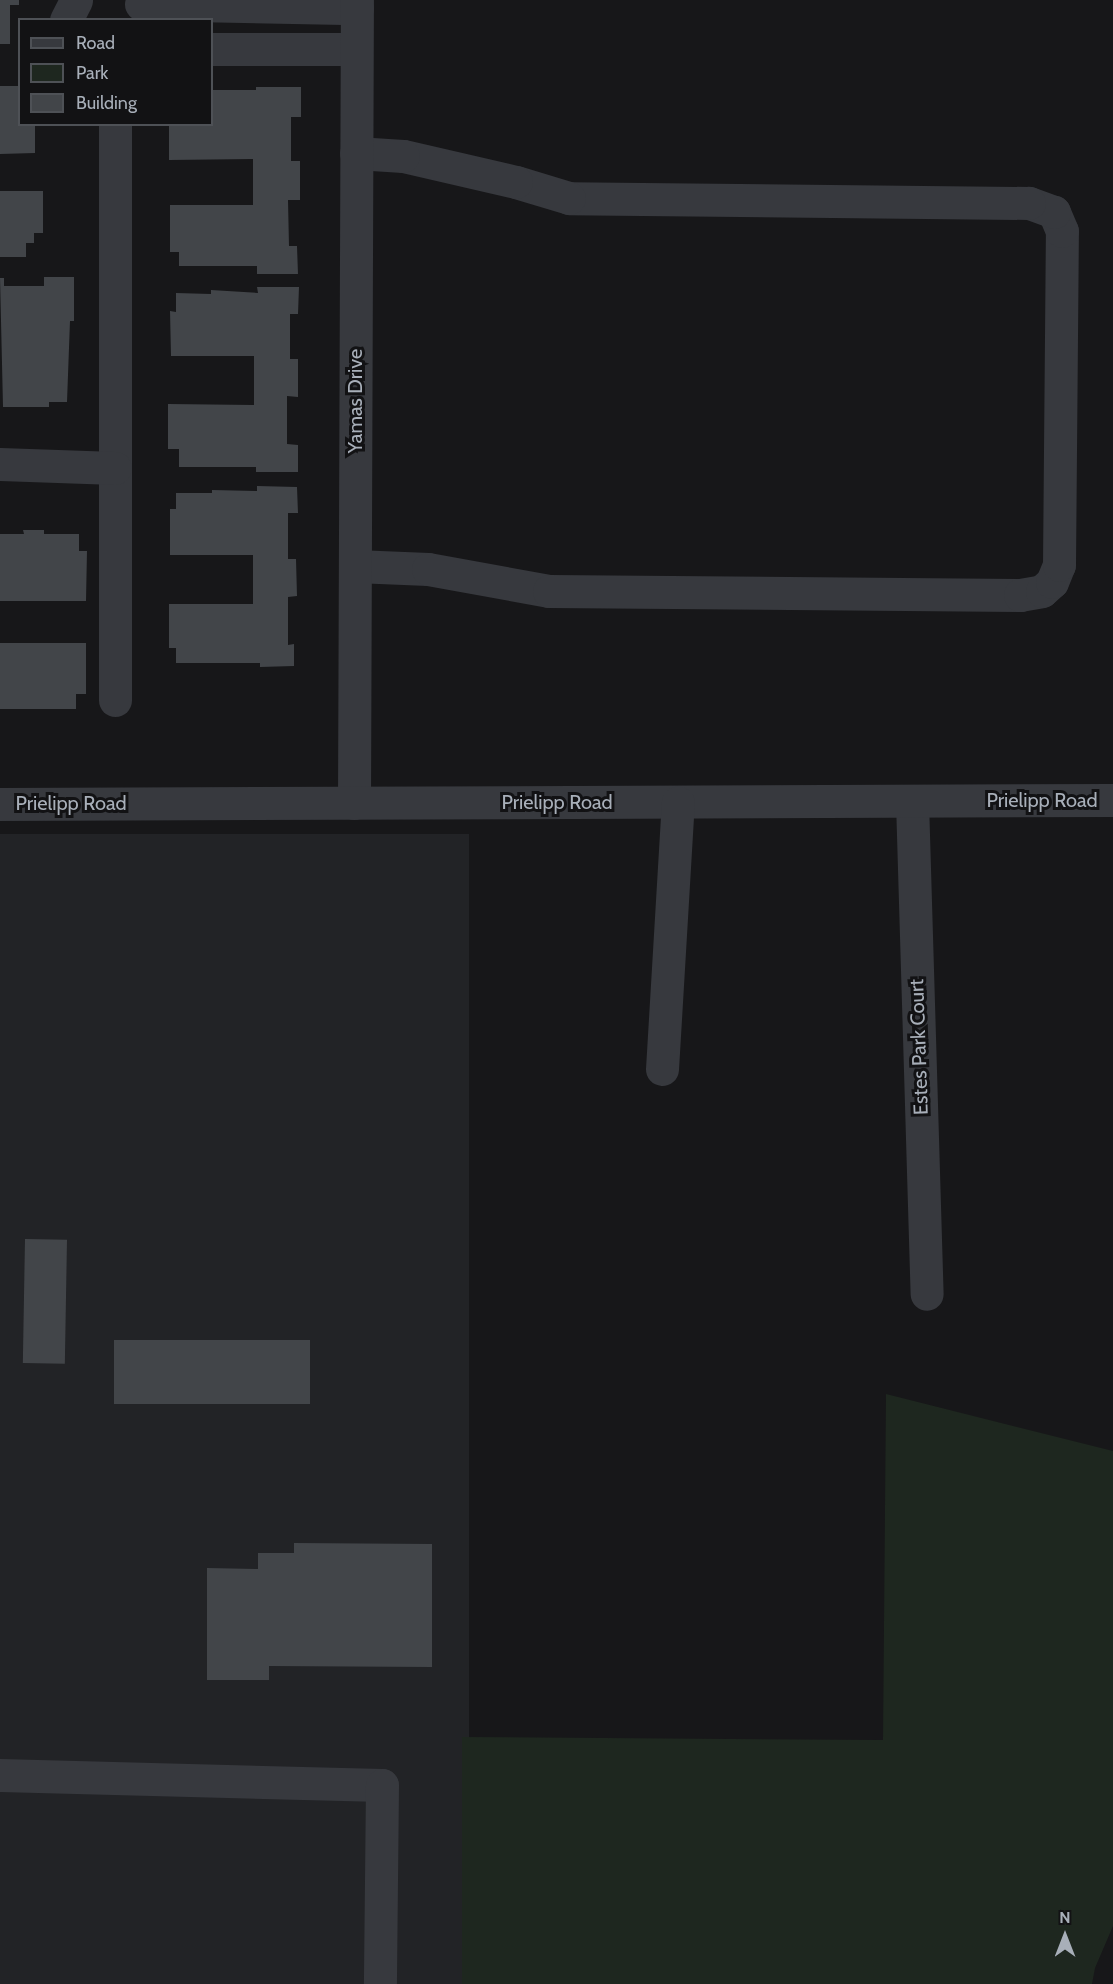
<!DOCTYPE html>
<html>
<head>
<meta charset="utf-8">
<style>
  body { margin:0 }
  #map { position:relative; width:1113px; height:1984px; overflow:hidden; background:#171719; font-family:Cabin,sans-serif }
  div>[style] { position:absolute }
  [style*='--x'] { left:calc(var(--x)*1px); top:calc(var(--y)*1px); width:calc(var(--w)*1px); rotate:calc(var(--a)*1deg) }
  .built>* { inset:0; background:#222326; transform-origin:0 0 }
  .green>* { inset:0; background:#1e271f }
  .building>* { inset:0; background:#424549; transform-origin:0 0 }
  .minor>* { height:33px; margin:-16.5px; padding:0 16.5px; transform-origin:16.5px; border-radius:16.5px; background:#37393e }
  span { translate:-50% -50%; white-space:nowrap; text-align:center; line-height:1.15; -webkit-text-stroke:6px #121214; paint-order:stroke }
  .street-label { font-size:20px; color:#a8afb9 }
  .legend { position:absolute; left:18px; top:18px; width:195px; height:108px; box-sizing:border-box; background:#121214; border:2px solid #4e5156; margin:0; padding:8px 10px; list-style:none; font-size:18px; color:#a8afb9 }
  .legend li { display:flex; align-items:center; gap:12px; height:30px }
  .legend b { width:30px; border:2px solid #4e5156 }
  .north { position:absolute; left:1035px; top:1906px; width:60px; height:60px; -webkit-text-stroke:4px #121214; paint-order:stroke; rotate:0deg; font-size:16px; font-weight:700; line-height:24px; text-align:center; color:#a8afb9 }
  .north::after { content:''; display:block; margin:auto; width:21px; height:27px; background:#a8afb9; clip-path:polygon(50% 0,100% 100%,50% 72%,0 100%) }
</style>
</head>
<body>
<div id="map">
  <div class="built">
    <div style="left:469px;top:834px;width:1150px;height:469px;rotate:90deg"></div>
  </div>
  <div class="green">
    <div style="clip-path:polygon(886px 1394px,1113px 1451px,1113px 1926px,1095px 1968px,1092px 1984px,462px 1984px,462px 1737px,883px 1740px)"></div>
  </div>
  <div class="building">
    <div style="clip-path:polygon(0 0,19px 0,19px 5px,10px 5px,10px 44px,0 44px)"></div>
    <div style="clip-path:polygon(0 86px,20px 86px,20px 124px,35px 124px,35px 153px,0 154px)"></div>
    <div style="clip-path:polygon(256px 87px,301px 87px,301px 117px,291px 117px,291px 161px,300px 161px,300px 200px,288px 200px,289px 246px,297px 246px,298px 274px,257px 274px,257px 266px,179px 266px,179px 252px,170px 252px,170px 205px,253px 205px,253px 159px,169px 160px,169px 124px,212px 124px,212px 90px,256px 90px)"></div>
    <div style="clip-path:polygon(0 191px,43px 191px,43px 233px,34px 233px,34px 243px,26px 243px,26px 257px,0 257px)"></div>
    <div style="clip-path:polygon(44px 277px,74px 277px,74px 321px,70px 321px,67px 402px,49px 402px,49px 407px,3px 407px,0 278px,4px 278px,4px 286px,44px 286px)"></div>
    <div style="clip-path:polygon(257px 287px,299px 287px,298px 314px,290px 314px,290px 359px,298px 359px,298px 397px,287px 396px,287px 444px,298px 445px,298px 472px,256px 472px,256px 467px,179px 467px,179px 449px,168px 449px,168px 404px,254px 405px,254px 356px,171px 356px,170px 311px,176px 312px,176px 293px,211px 294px,211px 290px,258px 293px)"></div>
    <div style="clip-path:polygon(257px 486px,297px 487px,298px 513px,288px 513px,288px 559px,296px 559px,297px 596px,288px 597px,288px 645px,294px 644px,294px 666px,260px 667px,260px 663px,176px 663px,176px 648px,169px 648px,169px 604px,253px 604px,253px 555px,170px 555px,170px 509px,176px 509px,176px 493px,212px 493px,212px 490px,257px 491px)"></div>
    <div style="clip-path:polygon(23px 530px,44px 530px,44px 534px,79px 534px,79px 551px,87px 551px,86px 601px,0 601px,0 534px,24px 534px)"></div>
    <div style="clip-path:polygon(0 643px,86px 643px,86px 694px,76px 694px,76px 709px,0 709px)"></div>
    <div style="left:25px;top:1239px;width:42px;height:124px;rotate:1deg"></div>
    <div style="left:114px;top:1340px;width:196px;height:64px"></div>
    <div style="clip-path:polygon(294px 1543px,432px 1544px,432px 1667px,269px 1666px,269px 1680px,207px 1680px,207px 1568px,258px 1569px,258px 1553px,294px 1553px)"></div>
  </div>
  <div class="minor">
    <div style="--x:141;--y:4;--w:216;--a:1.1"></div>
    <div style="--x:66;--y:20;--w:22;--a:-63"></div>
    <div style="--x:212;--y:49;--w:144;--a:0"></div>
    <div style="--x:115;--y:124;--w:576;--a:90"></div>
    <div style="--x:0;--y:464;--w:115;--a:2"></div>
    <div style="--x:355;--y:566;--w:73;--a:2.4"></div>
    <div style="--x:428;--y:569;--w:123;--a:10.3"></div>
    <div style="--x:549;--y:591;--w:471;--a:0.5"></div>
    <div style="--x:1020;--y:595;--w:22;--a:-10"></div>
    <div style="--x:1042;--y:591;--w:13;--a:-42"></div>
    <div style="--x:1052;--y:582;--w:18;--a:-68"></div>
    <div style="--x:1059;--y:565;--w:334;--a:-89.5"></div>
    <div style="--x:1062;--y:231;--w:21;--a:-113"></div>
    <div style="--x:1054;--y:212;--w:27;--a:-160"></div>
    <div style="--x:1029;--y:203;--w:460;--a:-179.4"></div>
    <div style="--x:569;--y:198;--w:55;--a:-163.2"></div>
    <div style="--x:516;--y:182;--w:116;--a:-167"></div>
    <div style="--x:403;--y:156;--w:47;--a:-176.3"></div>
    <div style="--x:912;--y:801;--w:493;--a:88.3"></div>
    <div style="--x:354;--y:803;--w:803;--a:-89.79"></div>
    <div style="--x:0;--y:804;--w:1113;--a:-0.21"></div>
    <div style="--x:662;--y:1069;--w:267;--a:-86.6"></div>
    <div style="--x:0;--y:1775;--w:382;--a:1.5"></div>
    <div style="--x:382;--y:1785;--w:199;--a:90.6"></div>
  </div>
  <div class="street-label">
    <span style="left:355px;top:401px;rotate:-90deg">Yamas Drive</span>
    <span style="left:1042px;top:800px">Prielipp Road</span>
    <span style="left:557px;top:802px">Prielipp Road</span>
    <span style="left:71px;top:803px">Prielipp Road</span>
    <span style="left:919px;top:1047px;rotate:-92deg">Estes Park Court</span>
  </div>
  <ul class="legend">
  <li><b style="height:8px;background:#37393e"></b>Road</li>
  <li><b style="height:16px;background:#1e271f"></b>Park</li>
  <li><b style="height:16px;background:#424549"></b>Building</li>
  </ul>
  <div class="north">N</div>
</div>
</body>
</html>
